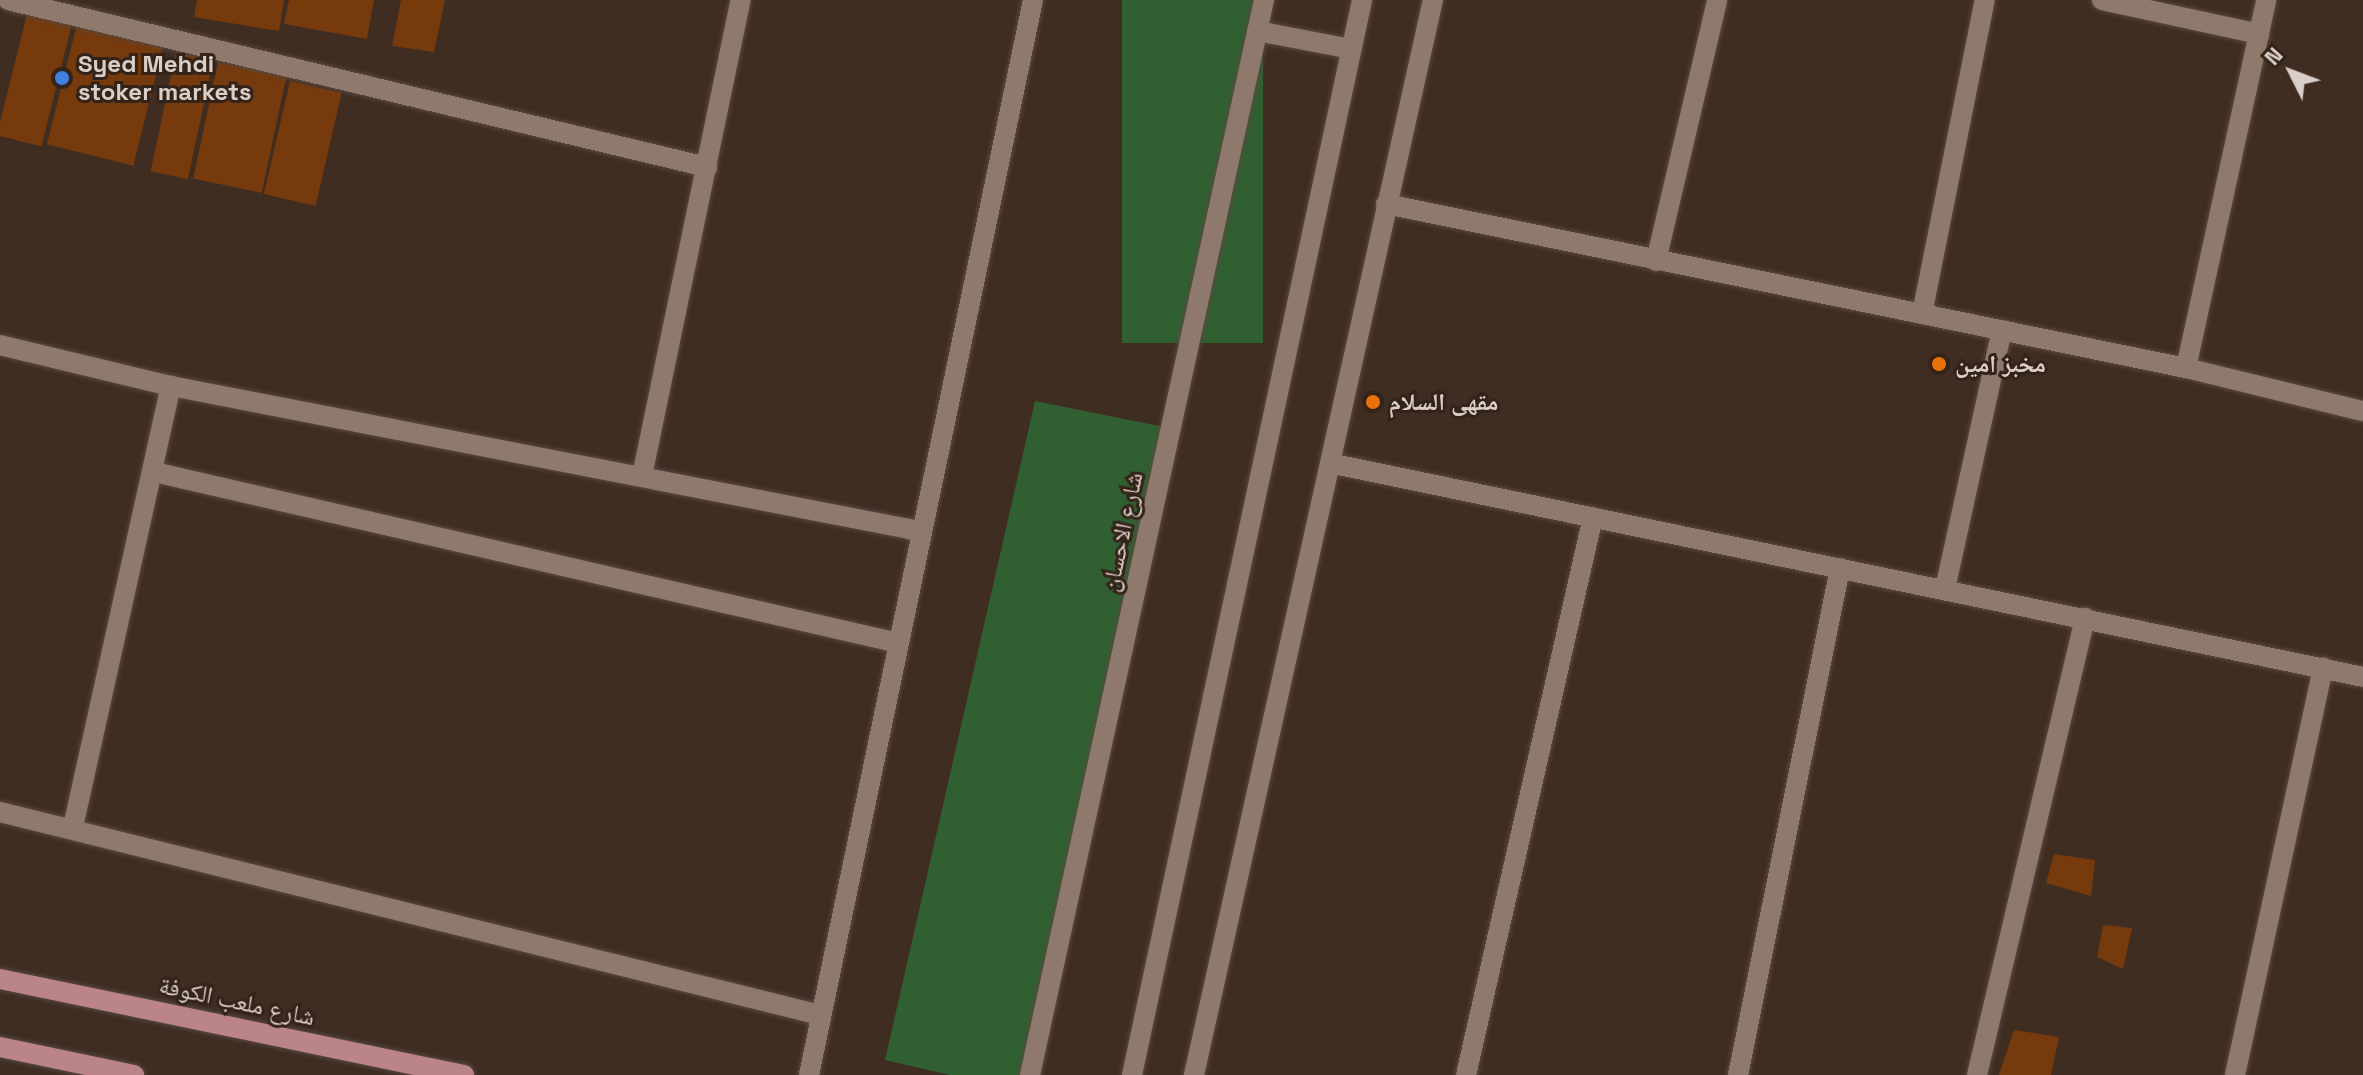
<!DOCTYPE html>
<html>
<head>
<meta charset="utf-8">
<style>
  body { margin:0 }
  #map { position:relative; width:2363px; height:1075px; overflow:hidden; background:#3f2d22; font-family:"Space Grotesk","Noto Naskh Arabic",sans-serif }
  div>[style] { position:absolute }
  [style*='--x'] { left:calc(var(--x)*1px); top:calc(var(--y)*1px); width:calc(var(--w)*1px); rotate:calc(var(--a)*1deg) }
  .green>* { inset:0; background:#306031; transform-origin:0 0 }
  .building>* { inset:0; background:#763a0c; transform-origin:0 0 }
  .roads { filter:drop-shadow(0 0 2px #584940) drop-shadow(0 0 2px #584940) }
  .street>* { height:20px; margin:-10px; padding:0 10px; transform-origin:10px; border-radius:10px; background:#8e796c }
  .secondary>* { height:20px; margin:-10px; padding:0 10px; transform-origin:10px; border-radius:10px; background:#8e796c }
  .primary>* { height:20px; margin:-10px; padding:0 10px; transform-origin:10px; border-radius:10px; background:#bb8489 }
  .dots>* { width:22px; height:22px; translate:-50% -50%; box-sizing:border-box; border:4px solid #342319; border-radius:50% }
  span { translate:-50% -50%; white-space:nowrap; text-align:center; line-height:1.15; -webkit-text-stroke:6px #342319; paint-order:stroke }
  .poi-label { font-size:24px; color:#dacfc8; font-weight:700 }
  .left { translate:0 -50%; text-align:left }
  .street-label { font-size:24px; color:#dacfc8 }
  .north { position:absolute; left:2251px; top:32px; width:80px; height:80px; -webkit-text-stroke:6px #342319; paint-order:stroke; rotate:312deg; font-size:22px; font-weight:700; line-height:32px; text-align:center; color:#dacfc8 }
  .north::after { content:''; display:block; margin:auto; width:28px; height:36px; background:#dacfc8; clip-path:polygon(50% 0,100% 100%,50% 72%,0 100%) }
</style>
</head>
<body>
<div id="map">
  <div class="green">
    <div style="left:1122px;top:0;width:141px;height:343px"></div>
    <div style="clip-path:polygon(1035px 401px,1174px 429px,1040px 1075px,950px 1075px,885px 1060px)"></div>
  </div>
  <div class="building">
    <div style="clip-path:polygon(197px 0,284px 0,279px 31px,194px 17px)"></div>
    <div style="clip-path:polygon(289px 0,374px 0,367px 39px,284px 24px)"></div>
    <div style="clip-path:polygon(401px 0,445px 0,434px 52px,392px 46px)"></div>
    <div style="left:27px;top:14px;width:46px;height:125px;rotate:14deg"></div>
    <div style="left:77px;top:24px;width:89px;height:124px;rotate:14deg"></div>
    <div style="left:176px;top:52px;width:38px;height:122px;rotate:12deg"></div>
    <div style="left:218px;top:62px;width:70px;height:119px;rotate:12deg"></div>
    <div style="left:290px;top:81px;width:53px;height:116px;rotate:13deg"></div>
    <div style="clip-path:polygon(2054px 854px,2095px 860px,2091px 896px,2046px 883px)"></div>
    <div style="clip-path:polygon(2103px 925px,2132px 928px,2123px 969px,2097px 957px)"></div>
    <div style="clip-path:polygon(2014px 1030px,2059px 1037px,2051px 1075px,1999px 1075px)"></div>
  </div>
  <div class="roads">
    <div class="street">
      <div style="--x:8;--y:0;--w:719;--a:13.44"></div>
      <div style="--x:2102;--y:0;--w:161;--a:12.2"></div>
      <div style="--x:1386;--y:204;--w:817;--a:11.59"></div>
      <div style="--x:2186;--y:368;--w:182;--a:13.7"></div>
      <div style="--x:1656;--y:261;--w:268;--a:-76.8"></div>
      <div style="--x:1922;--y:314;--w:320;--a:-78.7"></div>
      <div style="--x:0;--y:345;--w:176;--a:13.5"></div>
      <div style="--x:171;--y:386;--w:763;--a:10.96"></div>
      <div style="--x:2186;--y:368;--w:377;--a:-77.7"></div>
      <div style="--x:1334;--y:464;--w:1051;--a:11.69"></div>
      <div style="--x:154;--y:472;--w:763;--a:12.94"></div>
      <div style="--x:642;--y:476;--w:486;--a:-78.3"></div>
      <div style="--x:1945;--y:589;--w:265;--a:-77.6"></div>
      <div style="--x:0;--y:812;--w:845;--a:13.9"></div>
      <div style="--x:73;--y:827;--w:452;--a:-77.5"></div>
      <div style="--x:809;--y:1075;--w:1098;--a:-78.23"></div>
      <div style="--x:1194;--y:1075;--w:1101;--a:-77.47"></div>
      <div style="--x:1466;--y:1075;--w:572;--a:-77.18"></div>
      <div style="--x:1738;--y:1075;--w:517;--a:-78.62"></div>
      <div style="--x:1977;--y:1075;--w:470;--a:-76.7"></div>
      <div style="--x:2235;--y:1075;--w:417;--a:-77.8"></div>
    </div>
    <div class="secondary">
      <div style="--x:1257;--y:31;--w:96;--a:10.8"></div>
      <div style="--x:1030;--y:1075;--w:1100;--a:-77.72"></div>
      <div style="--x:1132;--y:1075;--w:1099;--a:-77.92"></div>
    </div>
    <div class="primary">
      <div style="--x:0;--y:979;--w:474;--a:11.7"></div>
      <div style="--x:0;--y:1047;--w:137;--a:11.8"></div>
    </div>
  </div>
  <div class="dots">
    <div style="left:62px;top:78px;background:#3f7fe0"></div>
    <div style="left:1939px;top:364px;background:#e8710a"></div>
    <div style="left:1373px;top:402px;background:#e8710a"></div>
  </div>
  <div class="poi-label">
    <span class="left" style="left:78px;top:78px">Syed Mehdi<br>stoker markets</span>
    <span class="left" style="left:1955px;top:364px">مخبز امين</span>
    <span class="left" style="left:1389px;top:402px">مقهى السلام</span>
  </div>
  <div class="street-label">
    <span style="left:1122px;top:532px;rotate:-78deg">شارع الاحسان</span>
    <span style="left:237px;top:1001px;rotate:12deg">شارع ملعب الكوفة</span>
  </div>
  <div class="north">N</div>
</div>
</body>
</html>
